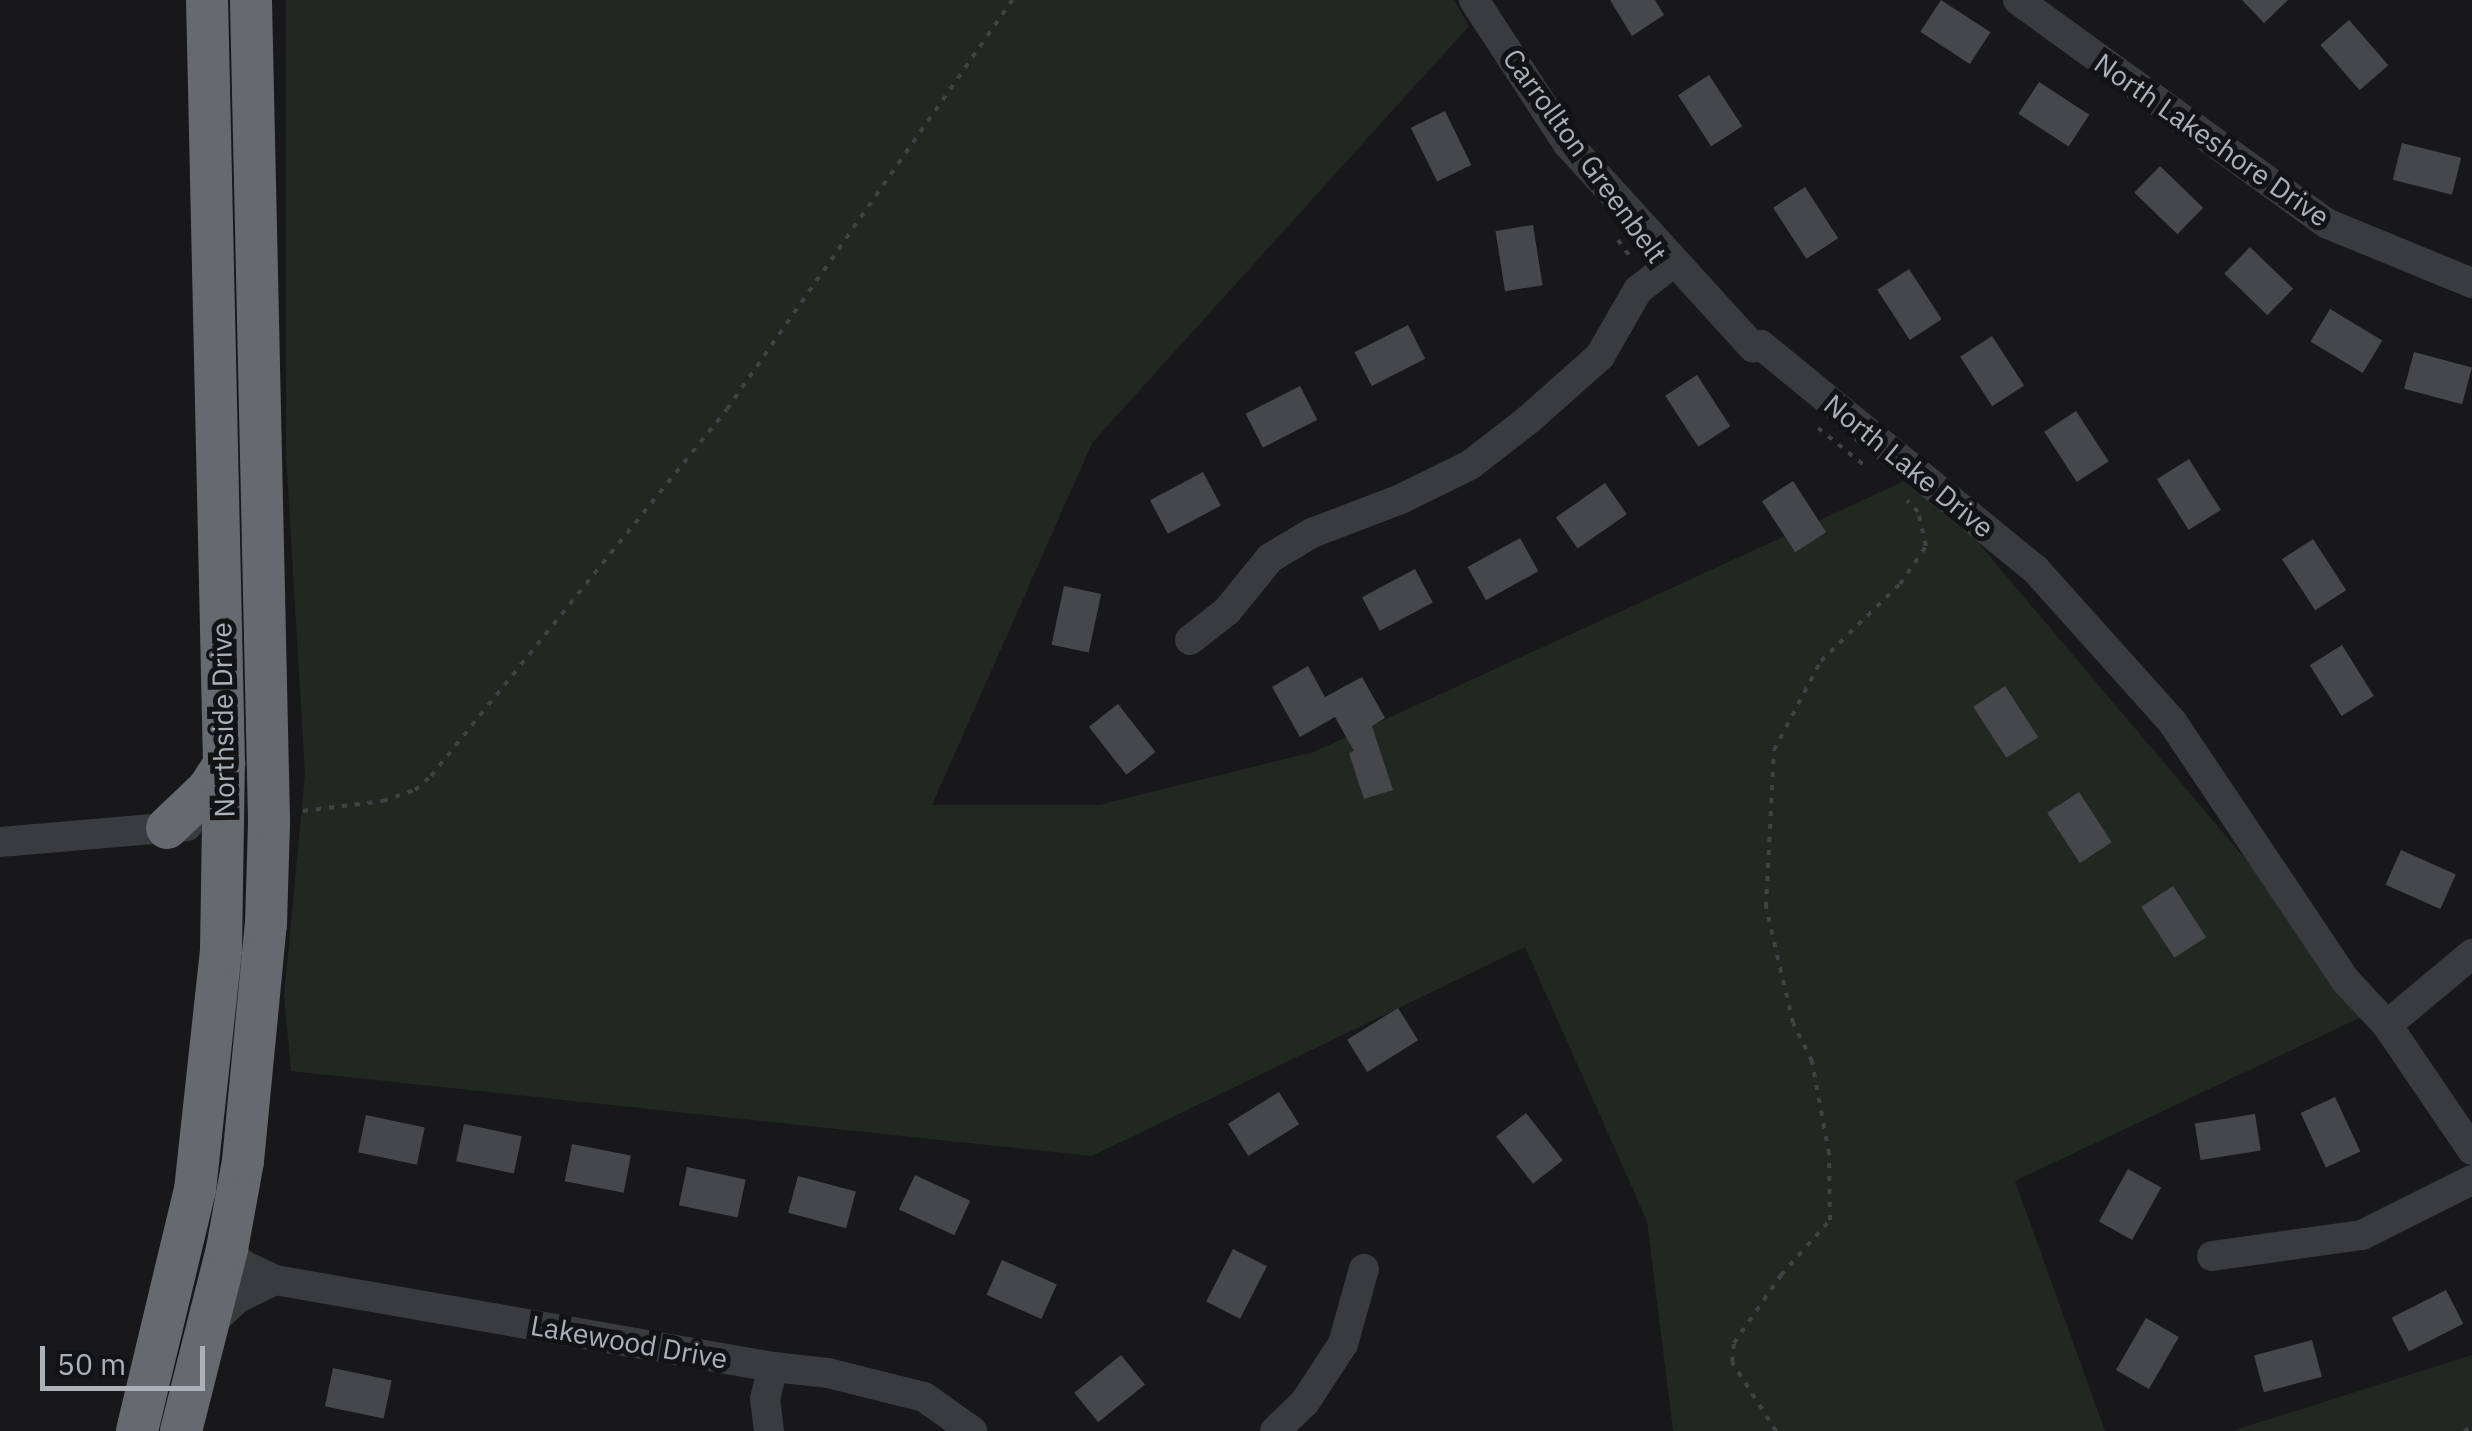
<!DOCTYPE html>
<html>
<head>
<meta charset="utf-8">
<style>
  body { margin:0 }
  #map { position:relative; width:2472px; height:1431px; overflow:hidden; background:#18181a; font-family:"IBM Plex Sans",sans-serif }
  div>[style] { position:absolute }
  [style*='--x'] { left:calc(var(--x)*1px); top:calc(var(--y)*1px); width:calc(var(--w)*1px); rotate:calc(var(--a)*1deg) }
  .green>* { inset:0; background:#202821 }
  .building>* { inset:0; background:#45474a; transform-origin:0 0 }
  .path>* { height:4px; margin-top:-2px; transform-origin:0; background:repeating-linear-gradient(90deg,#404246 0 5px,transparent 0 13px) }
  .minor>* { height:30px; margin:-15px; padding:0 15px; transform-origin:15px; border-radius:15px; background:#393b3f }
  .highway>* { height:42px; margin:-21px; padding:0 21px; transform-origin:21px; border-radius:21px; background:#666970 }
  span { translate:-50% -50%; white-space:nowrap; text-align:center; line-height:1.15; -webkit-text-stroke:10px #131315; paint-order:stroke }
  .street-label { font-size:28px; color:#abb1b9 }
  .scale { position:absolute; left:40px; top:1346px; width:165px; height:45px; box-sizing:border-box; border:5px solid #abb1b9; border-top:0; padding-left:12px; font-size:30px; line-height:35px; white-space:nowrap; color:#abb1b9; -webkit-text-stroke:8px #131315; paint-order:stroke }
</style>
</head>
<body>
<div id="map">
  <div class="green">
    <div style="clip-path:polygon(286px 0,1454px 0,1469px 26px,1092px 443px,932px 805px,1098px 805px,1314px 752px,1920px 474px,2374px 1011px,2015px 1181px,2105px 1431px,1673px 1431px,1647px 1221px,1525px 947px,1092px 1156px,291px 1071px,284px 996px,305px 774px,286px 454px)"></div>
    <div style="clip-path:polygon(2472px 1355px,2472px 1431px,2232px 1431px)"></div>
  </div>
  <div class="building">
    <div style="clip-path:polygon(1610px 0,1655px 0,1664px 15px,1632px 36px)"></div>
    <div style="left:1941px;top:0;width:59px;height:38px;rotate:33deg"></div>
    <div style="clip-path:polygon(2242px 0,2288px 0,2264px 23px)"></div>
    <div style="left:2349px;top:20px;width:60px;height:38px;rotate:49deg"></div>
    <div style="left:1709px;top:75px;width:61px;height:37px;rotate:57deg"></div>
    <div style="left:2039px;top:82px;width:60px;height:38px;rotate:33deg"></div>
    <div style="left:1445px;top:111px;width:60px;height:38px;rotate:64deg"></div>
    <div style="left:2402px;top:143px;width:61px;height:38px;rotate:14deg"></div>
    <div style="left:2160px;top:166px;width:60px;height:37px;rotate:44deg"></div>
    <div style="left:1805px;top:187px;width:61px;height:38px;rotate:57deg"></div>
    <div style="left:1533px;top:225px;width:61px;height:38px;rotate:81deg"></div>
    <div style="left:2250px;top:247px;width:60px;height:37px;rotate:44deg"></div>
    <div style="left:1909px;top:269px;width:60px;height:38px;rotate:57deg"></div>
    <div style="left:2330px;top:309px;width:61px;height:38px;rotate:31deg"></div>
    <div style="left:1408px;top:325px;width:38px;height:60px;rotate:63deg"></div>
    <div style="left:1992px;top:336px;width:59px;height:38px;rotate:57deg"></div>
    <div style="left:2414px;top:352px;width:60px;height:38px;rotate:15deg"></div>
    <div style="left:1697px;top:375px;width:61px;height:38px;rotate:57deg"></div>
    <div style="left:1300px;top:386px;width:38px;height:61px;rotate:63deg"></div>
    <div style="left:2076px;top:411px;width:60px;height:38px;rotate:57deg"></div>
    <div style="left:2189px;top:459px;width:60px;height:38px;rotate:58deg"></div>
    <div style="left:1203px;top:472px;width:38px;height:60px;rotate:62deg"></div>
    <div style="left:1793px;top:481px;width:61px;height:37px;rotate:57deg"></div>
    <div style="left:1605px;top:483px;width:38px;height:60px;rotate:55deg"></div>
    <div style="left:1520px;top:538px;width:38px;height:60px;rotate:61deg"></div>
    <div style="left:2313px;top:539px;width:61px;height:37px;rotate:57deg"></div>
    <div style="left:1415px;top:569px;width:38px;height:60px;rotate:62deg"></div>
    <div style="left:1064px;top:586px;width:38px;height:60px;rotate:12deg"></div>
    <div style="left:2342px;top:645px;width:60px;height:38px;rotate:58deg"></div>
    <div style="clip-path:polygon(1308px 666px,1325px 697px,1362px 677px,1385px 718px,1372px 726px,1393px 790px,1364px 799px,1349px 753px,1354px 751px,1335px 717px,1300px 737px,1272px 687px)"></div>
    <div style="left:2005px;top:686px;width:61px;height:38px;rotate:57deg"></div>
    <div style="left:1118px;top:704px;width:61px;height:37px;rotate:52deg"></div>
    <div style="left:2079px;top:792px;width:60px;height:38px;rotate:57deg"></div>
    <div style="left:2401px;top:850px;width:60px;height:38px;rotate:24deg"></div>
    <div style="left:2173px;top:886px;width:61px;height:38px;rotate:57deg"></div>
    <div style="left:1398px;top:1008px;width:38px;height:60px;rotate:58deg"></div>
    <div style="left:1279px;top:1092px;width:38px;height:60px;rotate:58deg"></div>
    <div style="left:2335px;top:1097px;width:60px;height:38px;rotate:65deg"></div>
    <div style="left:1526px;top:1113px;width:60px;height:38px;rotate:52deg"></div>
    <div style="left:2255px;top:1114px;width:37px;height:61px;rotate:81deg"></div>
    <div style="left:366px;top:1115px;width:60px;height:38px;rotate:12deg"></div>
    <div style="left:464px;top:1124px;width:59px;height:38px;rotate:12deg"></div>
    <div style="left:572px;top:1144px;width:60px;height:38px;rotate:11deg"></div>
    <div style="left:687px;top:1167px;width:60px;height:39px;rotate:12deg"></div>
    <div style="left:2128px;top:1169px;width:38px;height:60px;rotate:29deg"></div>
    <div style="left:915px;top:1175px;width:61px;height:38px;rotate:25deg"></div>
    <div style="left:798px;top:1176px;width:60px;height:38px;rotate:15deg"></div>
    <div style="left:1233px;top:1249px;width:38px;height:59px;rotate:27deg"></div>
    <div style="left:1002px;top:1260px;width:60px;height:38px;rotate:24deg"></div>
    <div style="left:2446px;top:1290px;width:38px;height:61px;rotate:63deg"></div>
    <div style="left:2146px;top:1318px;width:38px;height:60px;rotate:30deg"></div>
    <div style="left:2312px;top:1340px;width:38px;height:60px;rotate:75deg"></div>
    <div style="left:1121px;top:1355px;width:38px;height:60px;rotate:51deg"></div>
    <div style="left:333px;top:1368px;width:60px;height:39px;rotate:12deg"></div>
  </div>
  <div class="path">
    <div style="--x:1618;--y:240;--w:26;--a:54"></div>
    <div style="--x:1818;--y:428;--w:65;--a:38.8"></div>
    <div style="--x:303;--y:811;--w:81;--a:-7.1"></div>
    <div style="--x:383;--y:801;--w:34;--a:-19"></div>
    <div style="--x:415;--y:790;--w:21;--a:-41"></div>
    <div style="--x:431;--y:776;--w:471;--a:-51.1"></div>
    <div style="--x:727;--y:409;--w:499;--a:-55.1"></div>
    <div style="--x:1776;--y:1431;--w:82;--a:-122.5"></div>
    <div style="--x:1732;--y:1362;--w:19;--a:-84"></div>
    <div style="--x:1734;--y:1343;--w:83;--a:-55.3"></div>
    <div style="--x:1781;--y:1275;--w:74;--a:-48.3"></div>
    <div style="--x:1830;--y:1220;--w:66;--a:-90.9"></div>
    <div style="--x:1829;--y:1154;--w:95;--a:-100.4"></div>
    <div style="--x:1812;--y:1061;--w:42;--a:-116.6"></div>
    <div style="--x:1793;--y:1023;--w:119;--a:-103.1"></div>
    <div style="--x:1766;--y:907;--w:157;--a:-87.1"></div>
    <div style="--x:1774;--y:750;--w:101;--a:-62.2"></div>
    <div style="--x:1821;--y:661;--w:110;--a:-44.3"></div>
    <div style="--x:1900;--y:584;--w:46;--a:-55.6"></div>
    <div style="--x:1926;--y:546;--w:35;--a:-103"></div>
    <div style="--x:1918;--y:512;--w:16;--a:-133"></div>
    <div style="--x:2464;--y:1431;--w:9;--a:-27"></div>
  </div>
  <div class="minor">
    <div style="--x:1474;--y:0;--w:172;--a:56.9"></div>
    <div style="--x:1568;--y:144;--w:275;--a:47.7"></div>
    <div style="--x:1753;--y:347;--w:8;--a:-14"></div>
    <div style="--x:1761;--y:345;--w:354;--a:39.3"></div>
    <div style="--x:2035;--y:569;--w:207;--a:48.1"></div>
    <div style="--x:2173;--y:723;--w:309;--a:56.2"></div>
    <div style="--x:2345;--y:980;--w:62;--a:47"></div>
    <div style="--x:2387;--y:1025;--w:151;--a:55.8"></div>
    <div style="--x:2018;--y:0;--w:382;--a:35.9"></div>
    <div style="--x:2328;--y:224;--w:156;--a:22.3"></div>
    <div style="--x:1190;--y:640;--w:47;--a:-38.1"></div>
    <div style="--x:1227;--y:611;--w:68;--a:-50.9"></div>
    <div style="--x:1270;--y:558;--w:49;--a:-30.8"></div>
    <div style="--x:1312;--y:533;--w:95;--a:-20.9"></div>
    <div style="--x:1401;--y:499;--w:77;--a:-26.2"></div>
    <div style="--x:1470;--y:465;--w:73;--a:-37.8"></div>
    <div style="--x:1528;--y:420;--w:96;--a:-41.6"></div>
    <div style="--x:1600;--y:356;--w:76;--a:-60.1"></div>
    <div style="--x:1638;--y:290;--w:46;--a:-37.9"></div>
    <div style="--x:0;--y:842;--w:188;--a:-4.9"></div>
    <div style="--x:2387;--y:1025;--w:111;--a:-39.9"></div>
    <div style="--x:227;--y:1249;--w:23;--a:45"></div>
    <div style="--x:243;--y:1265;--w:35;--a:25"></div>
    <div style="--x:275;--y:1280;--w:506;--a:9.91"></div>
    <div style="--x:773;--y:1367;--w:55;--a:6.2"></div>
    <div style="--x:828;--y:1373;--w:99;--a:14"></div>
    <div style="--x:924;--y:1397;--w:59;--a:35.3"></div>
    <div style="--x:2212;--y:1256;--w:151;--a:-8"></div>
    <div style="--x:2362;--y:1235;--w:123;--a:-26.6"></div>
    <div style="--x:210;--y:1324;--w:38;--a:-43"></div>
    <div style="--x:238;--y:1298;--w:41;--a:-25.9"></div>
    <div style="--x:769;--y:1431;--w:32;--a:-97"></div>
    <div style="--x:765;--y:1399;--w:33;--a:-76"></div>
    <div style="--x:1275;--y:1431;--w:42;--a:-44"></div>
    <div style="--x:1305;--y:1402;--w:69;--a:-56.8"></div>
    <div style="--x:1343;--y:1344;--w:78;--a:-74.4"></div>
  </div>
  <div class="highway">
    <div style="--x:167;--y:828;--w:57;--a:-43.6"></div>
    <div style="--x:208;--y:789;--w:30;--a:-57"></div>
    <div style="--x:137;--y:1431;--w:248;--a:-76.5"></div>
    <div style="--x:195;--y:1190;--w:241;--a:-83.8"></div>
    <div style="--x:221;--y:950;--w:186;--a:-89.1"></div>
    <div style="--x:224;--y:764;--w:764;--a:-91.27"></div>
    <div style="--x:181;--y:1431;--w:188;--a:-75.8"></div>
    <div style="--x:227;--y:1249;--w:89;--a:-79.7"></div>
    <div style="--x:243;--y:1161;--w:238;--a:-84.5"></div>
    <div style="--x:266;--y:924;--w:104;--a:-88.3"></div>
    <div style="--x:269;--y:820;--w:820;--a:-91.26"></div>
  </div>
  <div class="street-label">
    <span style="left:2212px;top:140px;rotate:35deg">North Lakeshore Drive</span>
    <span style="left:1585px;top:156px;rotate:54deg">Carrollton Greenbelt</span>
    <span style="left:1909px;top:466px;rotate:39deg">North Lake Drive</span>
    <span style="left:223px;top:720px;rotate:-91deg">Northside Drive</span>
    <span style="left:629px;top:1342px;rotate:10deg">Lakewood Drive</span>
  </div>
  <div class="scale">50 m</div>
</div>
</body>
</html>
